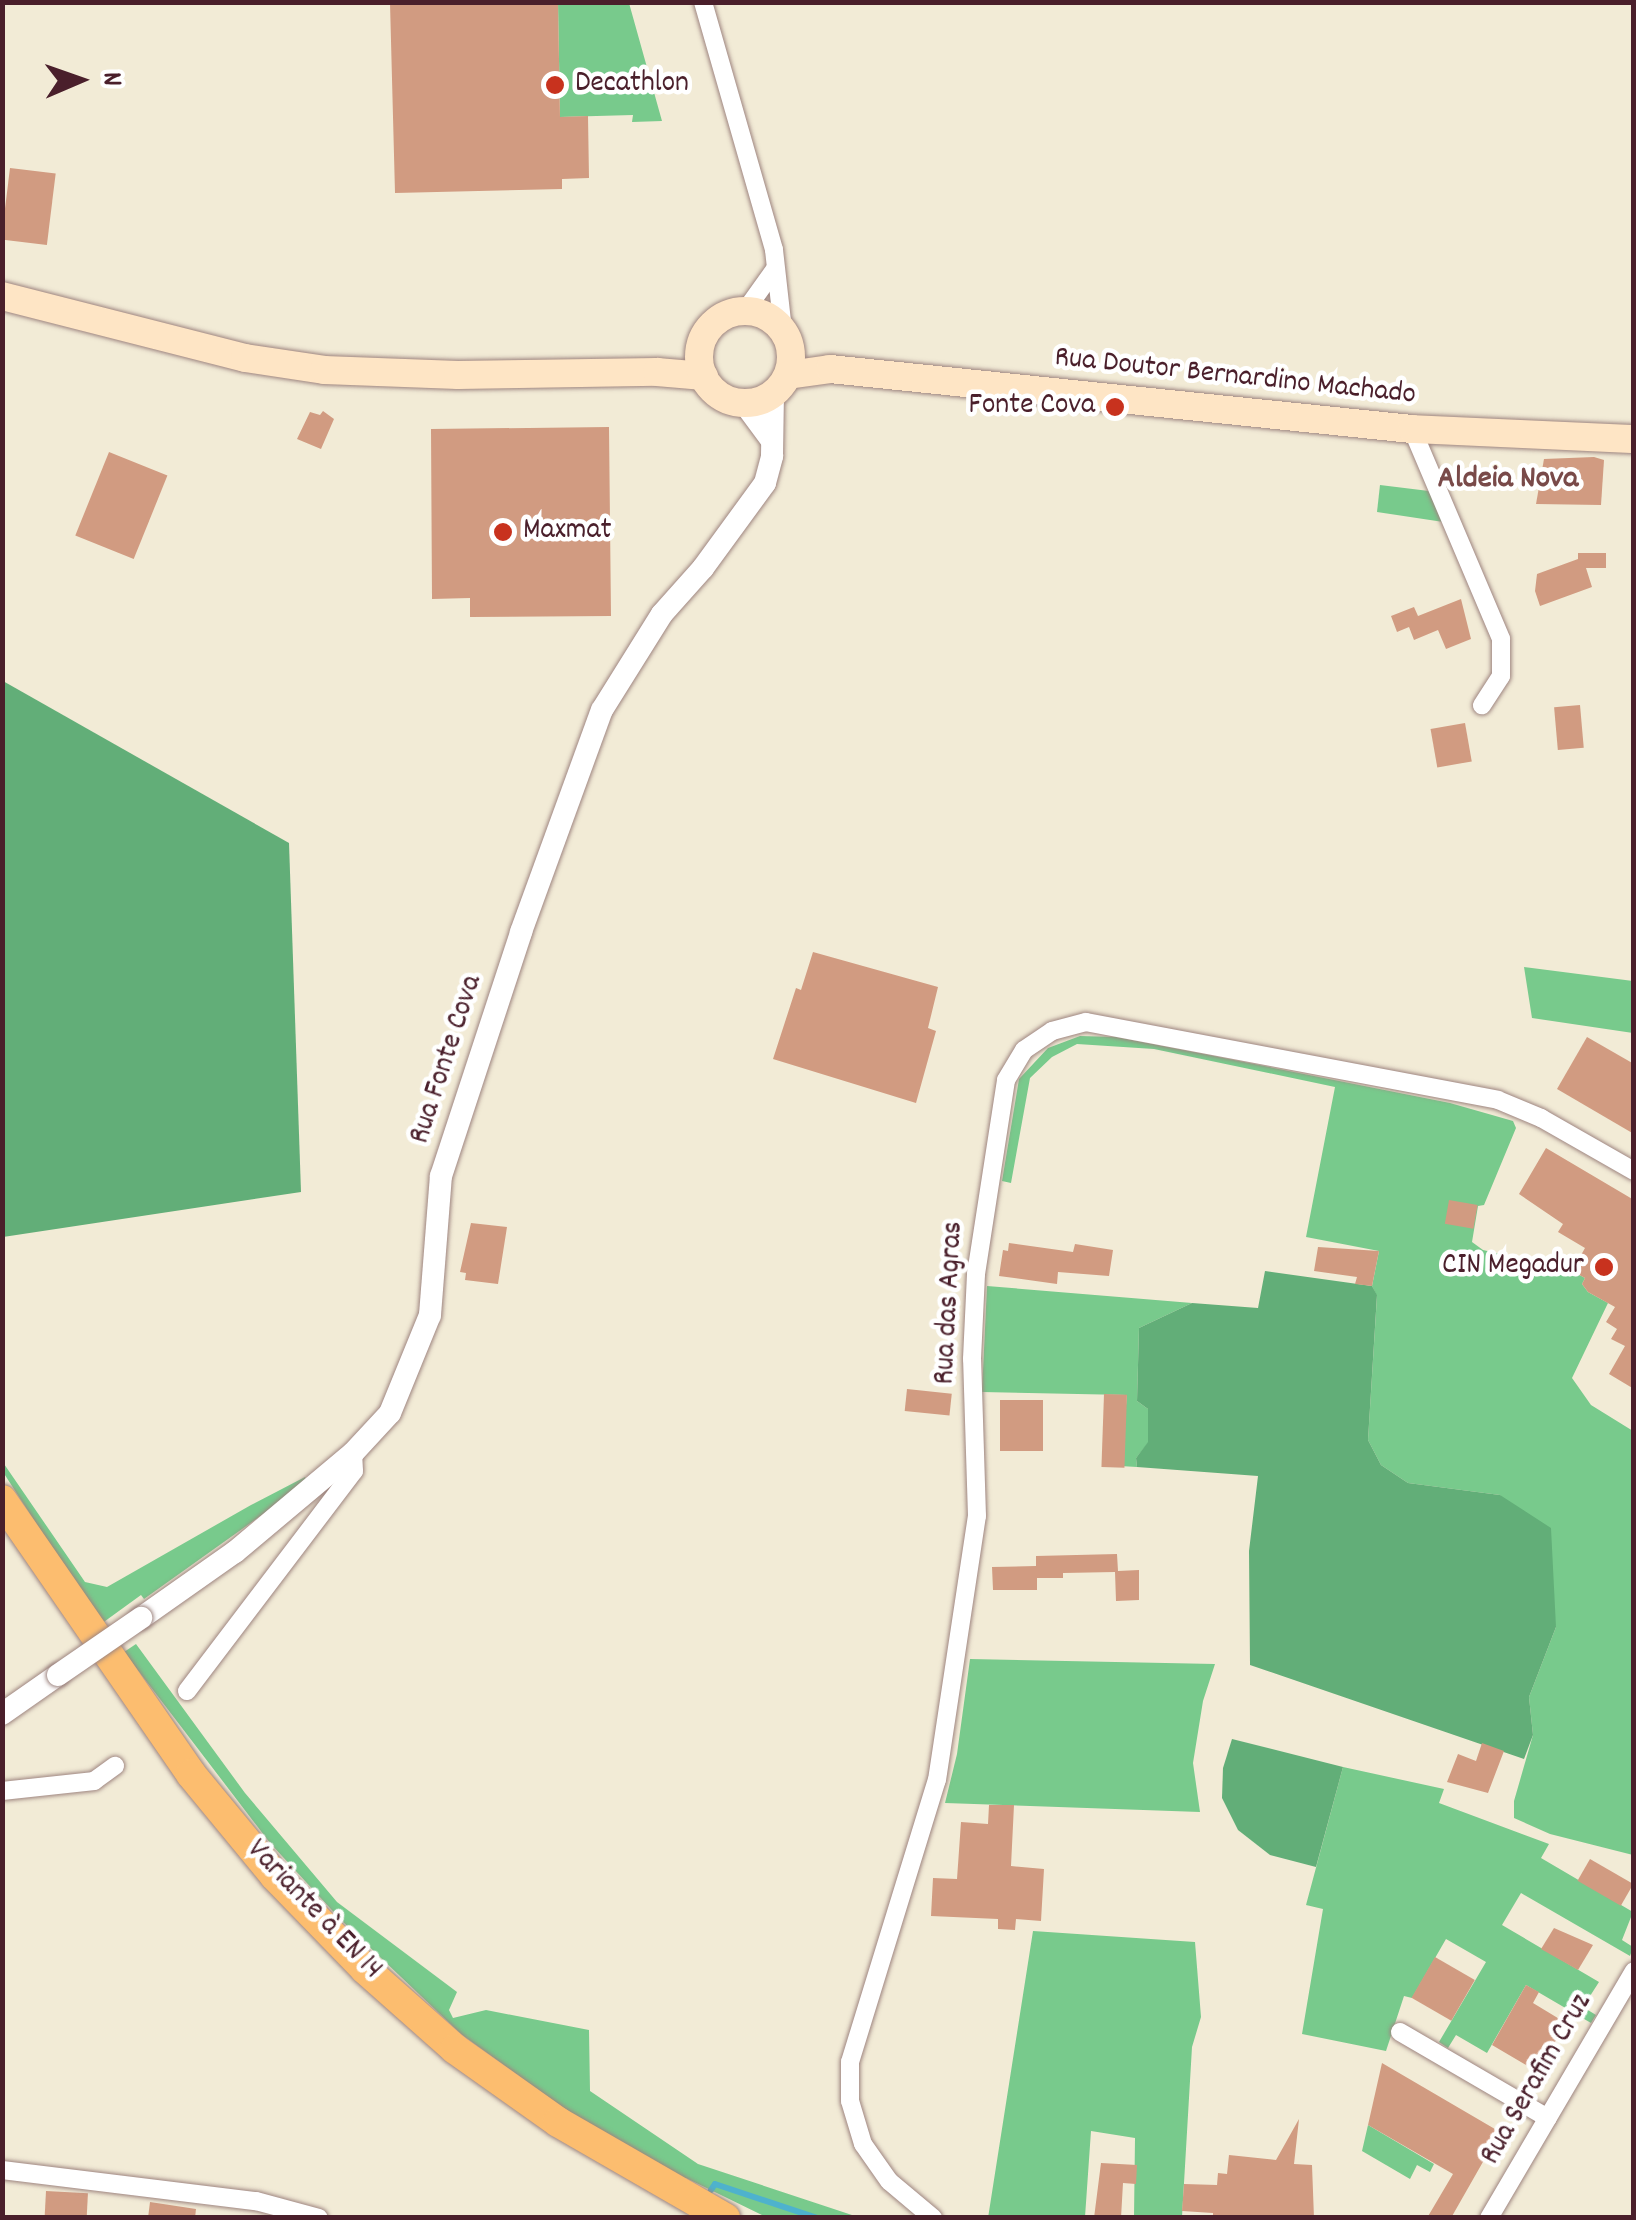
<!DOCTYPE html>
<html>
<head>
<meta charset="utf-8">
<style>
  body { margin:0 }
  #map { position:relative; width:1636px; height:2220px; overflow:hidden; background:#f2ebd6; font-family:Dekko,sans-serif }
  div>[style] { position:absolute }
  [style*='--x'] { left:calc(var(--x)*1px); top:calc(var(--y)*1px); width:calc(var(--w)*1px); rotate:calc(var(--a)*1deg) }
  .green>* { inset:0; background:#78ca8c }
  .forest>* { inset:0; background:#62ae78 }
  .stream>* { height:6px; margin:-3px; padding:0 3px; transform-origin:3px; border-radius:3px; background:#4eb2cd }
  .building>* { inset:0; background:#d19b81; transform-origin:0 0 }
  .roads { filter:drop-shadow(0 0 2px #9e8580) drop-shadow(0 0 2px #9e8580) }
  .minor>* { height:18px; margin:-9px; padding:0 9px; transform-origin:9px; border-radius:9px; background:#fff }
  .tertiary>* { height:22px; margin:-11px; padding:0 11px; transform-origin:11px; border-radius:11px; background:#fff }
  .secondary>* { height:28px; margin:-14px; padding:0 14px; transform-origin:14px; border-radius:14px; background:#fee5c5 }
  .secondary>.ring { margin:-14px; padding:0; box-sizing:content-box; background:none; border:28px solid #fee5c5; border-radius:50% }
  .primary>* { height:30px; margin:-15px; padding:0 15px; transform-origin:15px; border-radius:15px; background:#fcbd6f }
  .bridges { filter:drop-shadow(0 0 2px #9e8580) drop-shadow(0 0 2px #9e8580) }
  .tertiary-bridge>* { height:22px; margin:-11px; padding:0 11px; transform-origin:11px; border-radius:11px; background:#fff }
  .dots>* { width:28px; height:28px; translate:-50% -50%; box-sizing:border-box; border:5px solid #fff; border-radius:50% }
  span { translate:-50% -50%; white-space:nowrap; text-align:center; line-height:1.15; -webkit-text-stroke:9px #fff; paint-order:stroke }
  .poi-label { font-size:30px; color:#4a1f2b }
  .left { translate:0 -50%; text-align:left }
  .right { translate:-100% -50%; text-align:right }
  .street-label { font-size:30px; color:#4a1f2b }
  .neighbourhood-label { font-size:32px; color:#794a49; font-weight:700 }
  .frame { position:absolute; inset:0; border:5px solid #4a1f2b; pointer-events:none }
  .north { position:absolute; left:30px; top:30px; width:100px; height:100px; -webkit-text-stroke:8px #fff; paint-order:stroke; rotate:88deg; font-size:28px; font-weight:700; line-height:40px; text-align:center; color:#4a1f2b }
  .north::after { content:''; display:block; margin:auto; width:35px; height:45px; background:#4a1f2b; clip-path:polygon(50% 0,100% 100%,50% 72%,0 100%) }
</style>
</head>
<body>
<div id="map">
  <div class="green">
    <div style="clip-path:polygon(558px 3px,629px 3px,662px 121px,632px 122px,633px 115px,560px 117px)"></div>
    <div style="clip-path:polygon(1380px 485px,1437px 492px,1450px 523px,1377px 512px)"></div>
    <div style="clip-path:polygon(1524px 967px,1633px 981px,1633px 1033px,1532px 1018px)"></div>
    <div style="clip-path:polygon(1080px 1036px,1116px 1037px,1209px 1055px,1450px 1103px,1513px 1121px,1516px 1128px,1484px 1205px,1478px 1206px,1472px 1242px,1483px 1250px,1572px 1271px,1585px 1278px,1582px 1284px,1588px 1292px,1608px 1303px,1572px 1378px,1591px 1405px,1633px 1431px,1633px 1855px,1550px 1834px,1514px 1818px,1514px 1801px,1533px 1735px,1529px 1697px,1556px 1627px,1500px 1495px,1408px 1483px,1381px 1465px,1368px 1440px,1377px 1296px,1372px 1286px,1379px 1251px,1306px 1237px,1335px 1087px,1154px 1049px,1077px 1044px,1052px 1057px,1030px 1078px,1011px 1183px,1002px 1181px,1019px 1079px,1048px 1048px)"></div>
    <div style="clip-path:polygon(987px 1286px,1192px 1303px,1139px 1328px,1137px 1401px,1148px 1409px,1148px 1443px,1136px 1458px,1137px 1467px,1120px 1466px,1127px 1395px,982px 1392px)"></div>
    <div style="clip-path:polygon(2px 1461px,85px 1582px,107px 1587px,251px 1505px,305px 1477px,308px 1482px,144px 1599px,141px 1595px,101px 1624px,3px 1472px)"></div>
    <div style="clip-path:polygon(136px 1644px,245px 1793px,337px 1902px,457px 1992px,449px 2010px,453px 2018px,486px 2010px,589px 2030px,590px 2091px,698px 2164px,858px 2217px,766px 2217px,686px 2178px,679px 2179px,580px 2120px,461px 2034px,341px 1920px,270px 1843px,124px 1652px)"></div>
    <div style="clip-path:polygon(970px 1659px,1215px 1664px,1203px 1701px,1193px 1763px,1200px 1812px,945px 1803px,957px 1754px)"></div>
    <div style="clip-path:polygon(1343px 1767px,1444px 1789px,1439px 1803px,1549px 1844px,1541px 1858px,1633px 1912px,1622px 1940px,1633px 1947px,1630px 1956px,1521px 1893px,1502px 1925px,1599px 1982px,1583px 2007px,1596px 2015px,1591px 2023px,1526px 1985px,1487px 2053px,1456px 2035px,1448px 2048px,1439px 2042px,1486px 1962px,1446px 1939px,1412px 1998px,1404px 1996px,1386px 2051px,1302px 2034px,1323px 1909px,1306px 1905px)"></div>
    <div style="clip-path:polygon(1033px 1931px,1195px 1942px,1201px 2017px,1192px 2047px,1182px 2217px,1134px 2217px,1135px 2138px,1091px 2131px,1085px 2217px,988px 2218px)"></div>
    <div style="clip-path:polygon(1368px 2125px,1434px 2164px,1430px 2172px,1417px 2165px,1410px 2179px,1362px 2151px)"></div>
  </div>
  <div class="forest">
    <div style="clip-path:polygon(3px 681px,289px 843px,301px 1192px,3px 1237px)"></div>
    <div style="clip-path:polygon(1265px 1271px,1372px 1286px,1377px 1295px,1368px 1440px,1381px 1465px,1408px 1483px,1500px 1495px,1551px 1528px,1556px 1627px,1529px 1697px,1533px 1735px,1524px 1759px,1250px 1665px,1249px 1551px,1258px 1476px,1137px 1467px,1136px 1458px,1148px 1442px,1148px 1409px,1137px 1401px,1139px 1328px,1192px 1303px,1258px 1308px)"></div>
    <div style="clip-path:polygon(1232px 1739px,1343px 1767px,1316px 1867px,1270px 1855px,1238px 1830px,1222px 1798px,1223px 1768px)"></div>
  </div>
  <div class="stream">
    <div style="--x:711;--y:2190;--w:7;--a:-56"></div>
    <div style="--x:715;--y:2184;--w:108;--a:18.4"></div>
  </div>
  <div class="building">
    <div style="clip-path:polygon(558px 2px,560px 117px,588px 116px,589px 178px,562px 179px,562px 189px,395px 193px,390px 3px)"></div>
    <div style="left:10px;top:168px;width:46px;height:72px;rotate:7deg"></div>
    <div style="clip-path:polygon(323px 411px,334px 419px,321px 449px,297px 439px,310px 412px,320px 415px)"></div>
    <div style="clip-path:polygon(609px 427px,611px 616px,470px 617px,470px 598px,432px 599px,431px 429px)"></div>
    <div style="left:109px;top:452px;width:63px;height:90px;rotate:22deg"></div>
    <div style="clip-path:polygon(1594px 457px,1604px 460px,1601px 505px,1536px 504px,1544px 459px)"></div>
    <div style="clip-path:polygon(1578px 553px,1606px 553px,1606px 568px,1586px 568px,1592px 587px,1540px 606px,1535px 591px,1537px 574px,1578px 559px)"></div>
    <div style="clip-path:polygon(1461px 599px,1471px 639px,1446px 649px,1438px 630px,1414px 640px,1409px 627px,1397px 632px,1391px 616px,1414px 607px,1418px 616px)"></div>
    <div style="left:1580px;top:705px;width:43px;height:26px;rotate:85deg"></div>
    <div style="left:1465px;top:723px;width:39px;height:35px;rotate:80deg"></div>
    <div style="clip-path:polygon(813px 952px,938px 987px,928px 1028px,936px 1031px,916px 1103px,773px 1059px,796px 988px,801px 990px)"></div>
    <div style="clip-path:polygon(1587px 1037px,1634px 1064px,1634px 1134px,1557px 1089px)"></div>
    <div style="clip-path:polygon(1546px 1148px,1634px 1200px,1634px 1389px,1609px 1374px,1625px 1346px,1611px 1339px,1617px 1329px,1606px 1322px,1615px 1307px,1588px 1292px,1582px 1284px,1585px 1278px,1572px 1271px,1585px 1248px,1558px 1232px,1563px 1224px,1519px 1194px)"></div>
    <div style="left:1449px;top:1200px;width:29px;height:24px;rotate:10deg"></div>
    <div style="clip-path:polygon(471px 1223px,507px 1227px,498px 1284px,465px 1280px,466px 1273px,460px 1272px)"></div>
    <div style="clip-path:polygon(1009px 1243px,1073px 1252px,1075px 1244px,1113px 1250px,1109px 1276px,1058px 1272px,1057px 1284px,999px 1276px,1003px 1250px,1008px 1251px)"></div>
    <div style="clip-path:polygon(1318px 1247px,1379px 1251px,1372px 1286px,1355px 1284px,1357px 1277px,1314px 1271px)"></div>
    <div style="left:907px;top:1389px;width:45px;height:22px;rotate:6deg"></div>
    <div style="left:1104px;top:1394px;width:23px;height:73px;rotate:2deg"></div>
    <div style="left:1000px;top:1400px;width:43px;height:51px"></div>
    <div style="clip-path:polygon(1117px 1554px,1118px 1571px,1139px 1570px,1139px 1600px,1116px 1601px,1115px 1572px,1063px 1573px,1063px 1578px,1037px 1578px,1037px 1590px,993px 1590px,992px 1567px,1036px 1566px,1036px 1556px)"></div>
    <div style="clip-path:polygon(1482px 1743px,1504px 1751px,1488px 1793px,1447px 1782px,1458px 1754px,1476px 1761px)"></div>
    <div style="clip-path:polygon(989px 1805px,1014px 1805px,1011px 1866px,1044px 1869px,1041px 1921px,1016px 1919px,1015px 1930px,998px 1929px,998px 1919px,931px 1916px,933px 1878px,957px 1879px,961px 1822px,988px 1824px)"></div>
    <div style="left:1590px;top:1859px;width:50px;height:25px;rotate:30deg"></div>
    <div style="clip-path:polygon(1554px 1928px,1593px 1945px,1578px 1970px,1541px 1949px)"></div>
    <div style="left:1435px;top:1957px;width:46px;height:47px;rotate:30deg"></div>
    <div style="clip-path:polygon(1526px 1985px,1539px 1992px,1533px 2003px,1566px 2023px,1538px 2072px,1492px 2045px)"></div>
    <div style="clip-path:polygon(1382px 2063px,1500px 2132px,1451px 2218px,1427px 2218px,1453px 2174px,1368px 2125px)"></div>
    <div style="clip-path:polygon(1299px 2119px,1294px 2164px,1312px 2165px,1314px 2218px,1213px 2218px,1213px 2213px,1182px 2211px,1184px 2184px,1217px 2185px,1218px 2173px,1227px 2174px,1229px 2155px,1276px 2160px)"></div>
    <div style="clip-path:polygon(1101px 2163px,1137px 2165px,1136px 2184px,1123px 2183px,1121px 2218px,1094px 2218px)"></div>
    <div style="left:46px;top:2191px;width:42px;height:27px;rotate:3deg"></div>
    <div style="clip-path:polygon(150px 2202px,196px 2209px,195px 2218px,148px 2218px)"></div>
  </div>
  <div class="roads">
    <div class="minor">
      <div style="--x:703;--y:2;--w:258;--a:74"></div>
      <div style="--x:774;--y:250;--w:81;--a:83.6"></div>
      <div style="--x:745;--y:311;--w:52;--a:-54.5"></div>
      <div style="--x:1412;--y:429;--w:228;--a:67"></div>
      <div style="--x:1501;--y:639;--w:37;--a:90"></div>
      <div style="--x:1501;--y:676;--w:35;--a:123"></div>
      <div style="--x:187;--y:1691;--w:276;--a:-52.8"></div>
      <div style="--x:354;--y:1471;--w:18;--a:-93"></div>
      <div style="--x:2;--y:1791;--w:93;--a:-6.2"></div>
      <div style="--x:94;--y:1781;--w:26;--a:-36"></div>
      <div style="--x:1400;--y:2032;--w:171;--a:30.2"></div>
      <div style="--x:2;--y:2170;--w:256;--a:7"></div>
      <div style="--x:256;--y:2201;--w:65;--a:15.1"></div>
      <div style="--x:933;--y:2218;--w:57;--a:-139.9"></div>
      <div style="--x:889;--y:2181;--w:45;--a:-125.1"></div>
      <div style="--x:863;--y:2144;--w:45;--a:-106.8"></div>
      <div style="--x:850;--y:2101;--w:39;--a:-90"></div>
      <div style="--x:850;--y:2062;--w:295;--a:-72.9"></div>
      <div style="--x:937;--y:1780;--w:267;--a:-81.4"></div>
      <div style="--x:977;--y:1516;--w:157;--a:-91.8"></div>
      <div style="--x:972;--y:1359;--w:85;--a:-87.3"></div>
      <div style="--x:976;--y:1274;--w:196;--a:-81.2"></div>
      <div style="--x:1006;--y:1080;--w:35;--a:-59"></div>
      <div style="--x:1024;--y:1050;--w:34;--a:-34"></div>
      <div style="--x:1052;--y:1031;--w:35;--a:-15"></div>
      <div style="--x:1086;--y:1022;--w:419;--a:10.7"></div>
      <div style="--x:1498;--y:1100;--w:47;--a:22.7"></div>
      <div style="--x:1541;--y:1118;--w:107;--a:29.7"></div>
      <div style="--x:1489;--y:2218;--w:286;--a:-59.6"></div>
    </div>
    <div class="tertiary">
      <div style="--x:744;--y:403;--w:44;--a:53.4"></div>
      <div style="--x:141;--y:1618;--w:115;--a:-35.1"></div>
      <div style="--x:235;--y:1552;--w:154;--a:-40"></div>
      <div style="--x:353;--y:1453;--w:54;--a:-47.2"></div>
      <div style="--x:390;--y:1413;--w:106;--a:-67.8"></div>
      <div style="--x:430;--y:1315;--w:139;--a:-85.5"></div>
      <div style="--x:441;--y:1176;--w:257;--a:-71.8"></div>
      <div style="--x:521;--y:932;--w:236;--a:-70"></div>
      <div style="--x:602;--y:710;--w:113;--a:-58"></div>
      <div style="--x:662;--y:614;--w:62;--a:-48.3"></div>
      <div style="--x:703;--y:568;--w:105;--a:-53.9"></div>
      <div style="--x:765;--y:483;--w:28;--a:-75"></div>
      <div style="--x:772;--y:456;--w:62;--a:-89.1"></div>
      <div style="--x:2;--y:1714;--w:68;--a:-34.9"></div>
    </div>
    <div class="secondary">
      <div style="--x:2;--y:296;--w:251;--a:14.3"></div>
      <div style="--x:245;--y:358;--w:80;--a:8.6"></div>
      <div style="--x:324;--y:370;--w:134;--a:2.1"></div>
      <div style="--x:458;--y:375;--w:199;--a:-0.9"></div>
      <div style="--x:657;--y:372;--w:47;--a:4.9"></div>
      <div class="ring" style="left:699px;top:311px;width:64px;height:64px"></div>
      <div style="--x:788;--y:375;--w:42;--a:-8.1"></div>
      <div style="--x:830;--y:369;--w:585;--a:5.89"></div>
      <div style="--x:1412;--y:429;--w:222;--a:2.6"></div>
    </div>
    <div class="primary">
      <div style="--x:2;--y:1500;--w:333;--a:55.4"></div>
      <div style="--x:191;--y:1774;--w:132;--a:50.5"></div>
      <div style="--x:275;--y:1876;--w:129;--a:45.9"></div>
      <div style="--x:365;--y:1969;--w:120;--a:41.6"></div>
      <div style="--x:455;--y:2049;--w:126;--a:35.3"></div>
      <div style="--x:558;--y:2122;--w:193;--a:29.9"></div>
    </div>
  </div>
  <div class="bridges">
    <div class="tertiary-bridge">
      <div style="--x:58;--y:1675;--w:101;--a:-34.5"></div>
    </div>
  </div>
  <div class="dots">
    <div style="left:555px;top:85px;background:#c8321e"></div>
    <div style="left:1115px;top:407px;background:#c8321e"></div>
    <div style="left:503px;top:532px;background:#c8321e"></div>
    <div style="left:1604px;top:1267px;background:#c8321e"></div>
  </div>
  <div class="poi-label">
    <span class="left" style="left:575px;top:85px">Decathlon</span>
    <span class="right" style="left:1095px;top:407px">Fonte Cova</span>
    <span class="left" style="left:523px;top:532px">Maxmat</span>
    <span class="right" style="left:1584px;top:1267px">CIN Megadur</span>
  </div>
  <div class="street-label">
    <span style="left:1235px;top:378px;rotate:6deg">Rua Doutor Bernardino Machado</span>
    <span style="left:448px;top:1060px;rotate:-72deg">Rua Fonte Cova</span>
    <span style="left:951px;top:1303px;rotate:-87deg">Rua das Agras</span>
    <span style="left:313px;top:1911px;rotate:46deg">Variante à EN 14</span>
    <span style="left:1538px;top:2080px;rotate:-60deg">Rua Serafim Cruz</span>
  </div>
  <div class="neighbourhood-label">
    <span style="left:1508px;top:480px">Aldeia Nova</span>
  </div>
  <div class="frame"></div>
  <div class="north">N</div>
</div>
</body>
</html>
